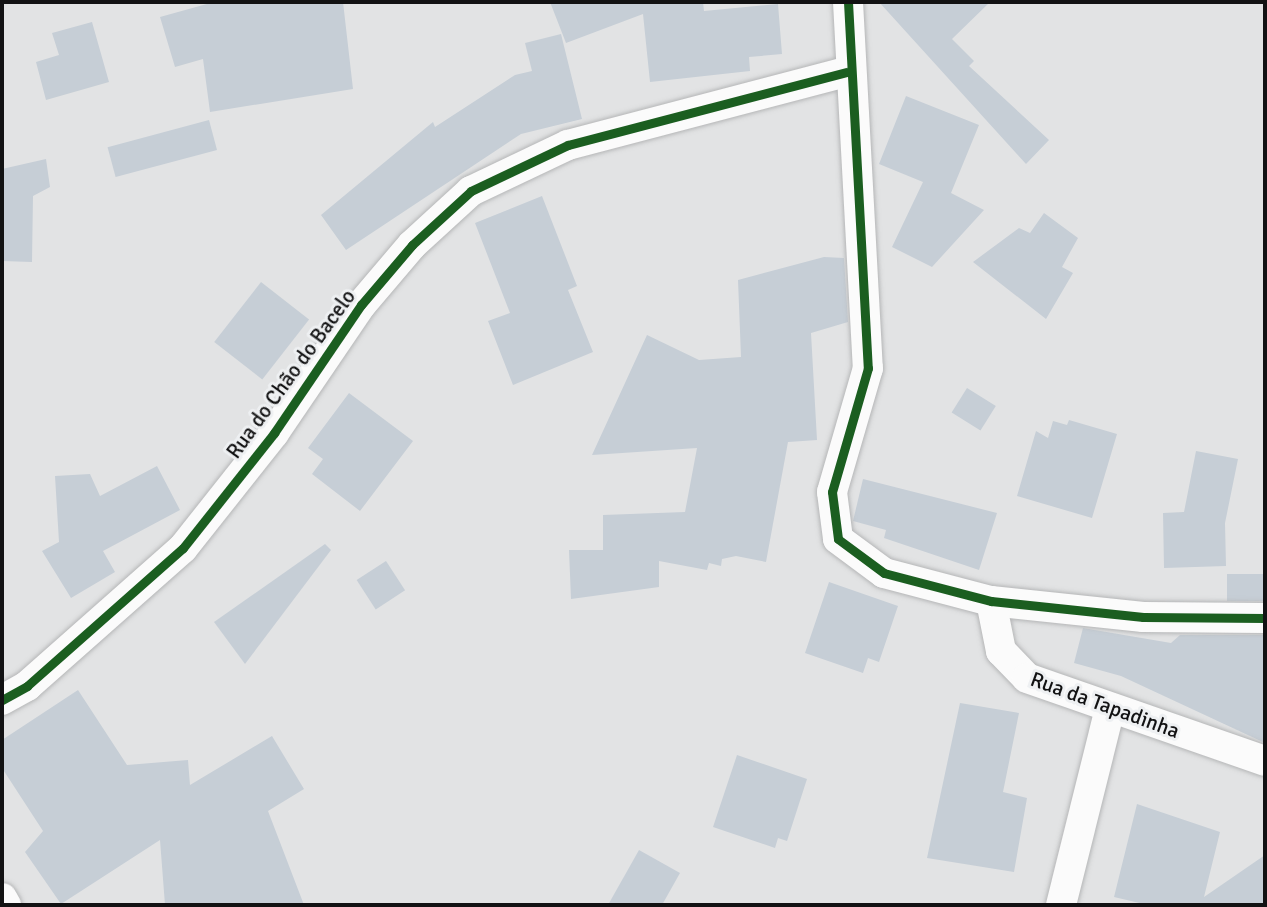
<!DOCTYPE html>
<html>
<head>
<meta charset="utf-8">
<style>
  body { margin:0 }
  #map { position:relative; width:1267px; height:907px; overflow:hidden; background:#e2e3e4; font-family:Signika,sans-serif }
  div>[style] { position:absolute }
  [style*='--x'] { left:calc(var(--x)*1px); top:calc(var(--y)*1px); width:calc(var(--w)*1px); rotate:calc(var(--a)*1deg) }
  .building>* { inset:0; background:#c6ced6; transform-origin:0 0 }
  .roads { filter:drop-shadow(0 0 2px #b5b6b7) drop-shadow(0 0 2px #b5b6b7) }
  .minor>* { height:30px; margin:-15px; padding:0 15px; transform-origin:15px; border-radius:15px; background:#fbfbfb }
  .cycleway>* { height:9px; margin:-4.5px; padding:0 4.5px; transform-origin:4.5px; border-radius:4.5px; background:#1b5e20 }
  span { translate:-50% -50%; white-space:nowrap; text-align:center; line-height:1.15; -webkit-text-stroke:6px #eef0f2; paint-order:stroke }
  .street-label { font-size:21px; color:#121213 }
  .frame { position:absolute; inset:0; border:4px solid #121213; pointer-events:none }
</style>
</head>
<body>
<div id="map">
  <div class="building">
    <div style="clip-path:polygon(214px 2px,343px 2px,353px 89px,210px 112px,203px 59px,175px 67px,160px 17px)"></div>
    <div style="clip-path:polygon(550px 2px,703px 2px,704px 11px,778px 4px,782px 54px,749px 57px,750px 71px,650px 82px,643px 14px,566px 43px)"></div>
    <div style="clip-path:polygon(879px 2px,990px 2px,952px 39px,974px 61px,969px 66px,1049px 140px,1026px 164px)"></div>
    <div style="clip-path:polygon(92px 22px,109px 82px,46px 100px,36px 62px,59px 55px,52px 33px)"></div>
    <div style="clip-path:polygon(561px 34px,582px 119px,521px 134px,346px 250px,321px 215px,433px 122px,435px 127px,515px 75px,532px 71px,525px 43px)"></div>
    <div style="clip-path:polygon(906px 96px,979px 125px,951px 193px,984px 210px,932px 267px,892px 247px,923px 182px,879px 164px)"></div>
    <div style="left:209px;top:120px;width:31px;height:105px;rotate:75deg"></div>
    <div style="clip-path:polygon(46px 159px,50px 187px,33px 196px,32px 262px,2px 261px,2px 169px)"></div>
    <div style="clip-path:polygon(542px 196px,577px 286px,568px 290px,593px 352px,513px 385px,488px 321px,510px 313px,475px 223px)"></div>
    <div style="clip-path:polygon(1044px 213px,1078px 238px,1062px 267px,1073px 273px,1046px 319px,973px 262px,1019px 228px,1030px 233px)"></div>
    <div style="clip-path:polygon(824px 257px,844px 258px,848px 322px,811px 333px,817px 440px,788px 442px,766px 562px,736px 556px,722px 559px,721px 566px,709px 563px,707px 570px,659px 561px,659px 587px,571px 599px,569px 550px,603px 550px,603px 515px,685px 512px,697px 448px,592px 455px,647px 335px,699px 360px,741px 357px,738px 280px)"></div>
    <div style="left:261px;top:282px;width:61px;height:76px;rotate:38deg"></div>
    <div style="left:967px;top:388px;width:34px;height:29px;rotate:32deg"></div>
    <div style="clip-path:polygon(349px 393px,413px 441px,360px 511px,312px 474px,323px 459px,308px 448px)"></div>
    <div style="clip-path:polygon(1069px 420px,1117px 434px,1092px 518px,1017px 496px,1036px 431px,1048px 438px,1053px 421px,1067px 425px)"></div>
    <div style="clip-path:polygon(1196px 451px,1238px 459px,1225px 523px,1226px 566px,1164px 568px,1163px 513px,1184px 512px)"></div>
    <div style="clip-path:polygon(157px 466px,180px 510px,103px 551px,115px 572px,71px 598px,42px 551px,59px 542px,55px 476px,90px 474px,100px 496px)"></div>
    <div style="clip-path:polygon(863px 479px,997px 513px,979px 570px,884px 538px,886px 530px,853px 521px)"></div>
    <div style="clip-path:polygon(325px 544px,331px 550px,245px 664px,214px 622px)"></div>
    <div style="left:386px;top:561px;width:35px;height:35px;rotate:57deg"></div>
    <div style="left:1265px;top:574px;width:27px;height:38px;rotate:90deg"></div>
    <div style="clip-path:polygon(829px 582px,898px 606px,879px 662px,868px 658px,863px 673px,805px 653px)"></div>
    <div style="clip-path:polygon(1083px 628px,1171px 643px,1180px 635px,1265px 635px,1265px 743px,1121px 676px,1074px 663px)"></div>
    <div style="clip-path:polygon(78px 690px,127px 765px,188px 760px,190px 785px,272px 736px,304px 789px,268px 811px,304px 905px,165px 905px,160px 840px,61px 904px,25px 852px,43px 831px,2px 768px,2px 740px)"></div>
    <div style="clip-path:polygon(960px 703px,1019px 713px,1003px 792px,1027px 798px,1014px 872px,927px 858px)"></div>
    <div style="clip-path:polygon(737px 755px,807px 779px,787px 841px,778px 838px,775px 848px,713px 827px)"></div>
    <div style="clip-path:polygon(1137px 804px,1220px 832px,1204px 897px,1265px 855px,1265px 905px,1148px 905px,1114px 897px)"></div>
    <div style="clip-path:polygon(639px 850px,680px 873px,662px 905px,608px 905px)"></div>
  </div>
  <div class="roads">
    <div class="minor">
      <div style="--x:848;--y:2;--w:367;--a:86.9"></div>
      <div style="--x:868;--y:368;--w:129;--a:106.2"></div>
      <div style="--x:832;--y:492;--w:47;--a:82.7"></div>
      <div style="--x:838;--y:539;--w:57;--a:36.5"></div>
      <div style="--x:884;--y:573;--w:111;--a:14.7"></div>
      <div style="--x:991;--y:601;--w:153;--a:6"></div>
      <div style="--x:1143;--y:617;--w:122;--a:0.5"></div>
      <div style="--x:991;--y:601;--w:51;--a:78.7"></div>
      <div style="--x:1001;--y:651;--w:37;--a:46"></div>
      <div style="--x:1027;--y:678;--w:252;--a:19.2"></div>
      <div style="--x:2;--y:700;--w:29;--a:-29"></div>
      <div style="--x:27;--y:686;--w:208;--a:-41.5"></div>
      <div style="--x:183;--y:548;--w:147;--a:-51.6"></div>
      <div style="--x:274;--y:433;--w:155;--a:-55.8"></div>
      <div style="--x:361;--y:305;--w:79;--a:-49.6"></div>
      <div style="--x:412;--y:245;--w:80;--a:-42.5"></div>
      <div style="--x:471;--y:191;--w:107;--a:-25.4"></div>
      <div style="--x:568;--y:145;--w:288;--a:-14.7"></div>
      <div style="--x:2;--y:898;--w:8;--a:60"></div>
      <div style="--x:1061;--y:905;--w:203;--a:-76"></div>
    </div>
  </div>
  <div class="cycleway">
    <div style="--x:848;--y:2;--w:367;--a:86.9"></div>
    <div style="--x:868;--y:368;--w:129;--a:106.2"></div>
    <div style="--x:832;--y:492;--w:47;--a:82.7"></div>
    <div style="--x:838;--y:539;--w:57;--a:36.5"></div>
    <div style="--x:884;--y:573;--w:111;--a:14.7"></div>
    <div style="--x:991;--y:601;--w:153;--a:6"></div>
    <div style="--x:1143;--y:617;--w:122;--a:0.5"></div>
    <div style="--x:2;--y:700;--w:29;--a:-29"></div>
    <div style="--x:27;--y:686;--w:208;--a:-41.5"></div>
    <div style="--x:183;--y:548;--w:147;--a:-51.6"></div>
    <div style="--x:274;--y:433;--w:155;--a:-55.8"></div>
    <div style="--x:361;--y:305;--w:79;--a:-49.6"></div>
    <div style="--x:412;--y:245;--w:80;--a:-42.5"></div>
    <div style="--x:471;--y:191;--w:107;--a:-25.4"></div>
    <div style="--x:568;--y:145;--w:288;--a:-14.7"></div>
  </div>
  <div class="street-label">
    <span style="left:291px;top:374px;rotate:-54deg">Rua do Chão do Bacelo</span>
    <span style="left:1105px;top:705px;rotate:20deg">Rua da Tapadinha</span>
  </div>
  <div class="frame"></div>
</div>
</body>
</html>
